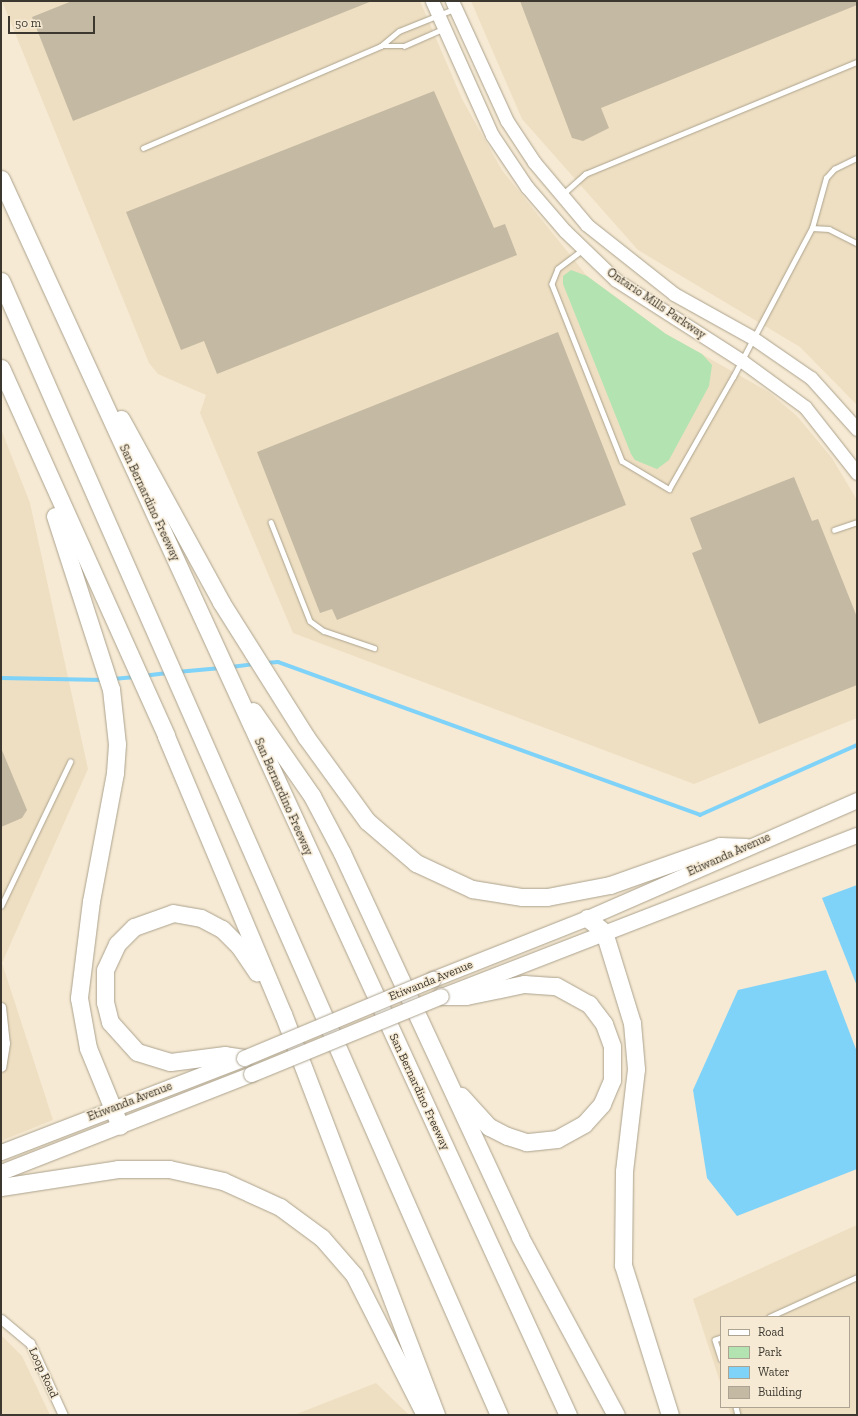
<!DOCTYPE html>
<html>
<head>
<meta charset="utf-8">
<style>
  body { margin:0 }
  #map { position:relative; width:858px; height:1416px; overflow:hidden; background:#f6ead4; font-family:"Zilla Slab",serif }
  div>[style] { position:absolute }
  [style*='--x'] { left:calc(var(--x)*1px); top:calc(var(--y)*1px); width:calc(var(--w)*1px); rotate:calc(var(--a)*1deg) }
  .built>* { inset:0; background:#eedfc2 }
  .green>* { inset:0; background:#b2e3b0 }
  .water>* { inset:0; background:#7fd2f8 }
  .stream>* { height:3.5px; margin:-1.75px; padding:0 1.75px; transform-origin:1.75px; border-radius:1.75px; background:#7fd2f8 }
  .building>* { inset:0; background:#c4b9a3 }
  .roads { filter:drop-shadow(0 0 1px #aca28d) drop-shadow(0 0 1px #aca28d) }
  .lane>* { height:4.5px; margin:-2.25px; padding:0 2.25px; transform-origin:2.25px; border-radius:2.25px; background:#fff }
  .street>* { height:9px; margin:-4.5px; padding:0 4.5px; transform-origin:4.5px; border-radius:4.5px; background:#fff }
  .secondary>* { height:13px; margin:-6.5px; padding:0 6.5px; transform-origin:6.5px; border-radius:6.5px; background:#fff }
  .primary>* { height:15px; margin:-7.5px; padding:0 7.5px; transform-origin:7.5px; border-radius:7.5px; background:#fff }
  .highway>* { height:17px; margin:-8.5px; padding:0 8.5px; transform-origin:8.5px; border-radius:8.5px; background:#fff }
  .bridges { filter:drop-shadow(0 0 1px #aca28d) drop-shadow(0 0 1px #aca28d) }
  .primary-bridge>* { height:15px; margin:-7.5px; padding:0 7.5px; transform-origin:7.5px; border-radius:7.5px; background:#fff }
  span { translate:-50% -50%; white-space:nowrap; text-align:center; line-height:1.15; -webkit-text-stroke:3px #f6ead4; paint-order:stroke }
  .street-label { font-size:12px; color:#3c382f }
  .frame { position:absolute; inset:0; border:2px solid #3c382f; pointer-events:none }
  .legend { position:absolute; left:720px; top:1316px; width:130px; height:92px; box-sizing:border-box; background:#f6ead4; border:1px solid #aca392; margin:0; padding:5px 7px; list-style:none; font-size:12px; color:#3c382f }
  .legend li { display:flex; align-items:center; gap:8px; height:20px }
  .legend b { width:20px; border:1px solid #aca392 }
  .scale { position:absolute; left:8px; top:16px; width:87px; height:18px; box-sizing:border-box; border:2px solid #3c382f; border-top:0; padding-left:5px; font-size:12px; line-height:14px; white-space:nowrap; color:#3c382f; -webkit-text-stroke:3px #f6ead4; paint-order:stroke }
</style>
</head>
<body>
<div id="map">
  <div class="built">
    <div style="clip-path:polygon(2px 1px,420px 1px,462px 99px,502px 170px,587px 276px,666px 334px,769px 392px,797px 416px,832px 458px,857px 500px,857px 718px,694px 784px,293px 633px,200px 413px,206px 395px,158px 374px,149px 363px)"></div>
    <div style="clip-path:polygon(471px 1px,857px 1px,857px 405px,800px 347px,638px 250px,522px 119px)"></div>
    <div style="clip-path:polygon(1px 429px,30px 503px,88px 769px,2px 963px,53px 1120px,1px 1141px)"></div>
    <div style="clip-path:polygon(857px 1225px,857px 1415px,731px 1415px,728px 1407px,849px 1407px,849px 1317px,721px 1317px,721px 1385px,693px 1299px)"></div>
    <div style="clip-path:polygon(1px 1335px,22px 1356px,50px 1415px,1px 1415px)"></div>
    <div style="clip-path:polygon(376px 1383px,409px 1415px,294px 1415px)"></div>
  </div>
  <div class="green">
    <div style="clip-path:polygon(571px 270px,587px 276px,666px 334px,702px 354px,712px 365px,709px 386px,669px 460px,657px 469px,635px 460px,631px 454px,563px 284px,563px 276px)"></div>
  </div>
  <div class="water">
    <div style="clip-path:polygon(857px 885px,857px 986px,822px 898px)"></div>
    <div style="clip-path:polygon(826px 970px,857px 1052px,857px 1169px,737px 1216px,707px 1178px,693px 1090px,738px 990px)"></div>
  </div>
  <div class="stream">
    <div style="--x:265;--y:663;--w:13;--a:-4"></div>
    <div style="--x:278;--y:662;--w:449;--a:19.9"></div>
    <div style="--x:700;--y:815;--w:172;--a:-24"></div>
    <div style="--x:231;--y:667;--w:23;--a:-7"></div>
    <div style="--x:177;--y:672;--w:44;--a:-5.2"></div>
    <div style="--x:143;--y:676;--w:26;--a:-7"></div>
    <div style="--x:1;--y:678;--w:102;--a:1.1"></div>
    <div style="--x:113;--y:679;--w:22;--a:-5"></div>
  </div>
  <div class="building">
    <div style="clip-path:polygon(72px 1px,372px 1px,73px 121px,32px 17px)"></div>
    <div style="clip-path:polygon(520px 1px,857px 1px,857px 5px,601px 108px,609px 128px,583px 141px,572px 138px)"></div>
    <div style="clip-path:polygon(434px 91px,494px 228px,505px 224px,517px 255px,217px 374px,204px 341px,181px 350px,126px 212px)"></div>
    <div style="clip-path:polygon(558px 332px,626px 505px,337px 620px,332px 609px,320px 613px,257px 452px)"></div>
    <div style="clip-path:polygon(794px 477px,812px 521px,818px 519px,857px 617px,857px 685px,759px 724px,692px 553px,702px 549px,690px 518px)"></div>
    <div style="clip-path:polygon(1px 748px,27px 810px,22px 818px,1px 827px)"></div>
  </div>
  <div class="roads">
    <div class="lane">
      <div style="--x:381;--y:46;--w:23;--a:0"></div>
      <div style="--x:404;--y:46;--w:43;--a:-23.6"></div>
      <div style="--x:143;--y:148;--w:259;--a:-23.2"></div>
      <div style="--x:381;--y:46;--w:23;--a:-40"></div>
      <div style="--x:399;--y:31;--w:59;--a:-21.8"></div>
      <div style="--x:563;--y:194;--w:30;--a:-42"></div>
      <div style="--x:585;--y:174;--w:294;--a:-22.4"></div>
      <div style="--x:812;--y:228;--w:17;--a:3"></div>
      <div style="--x:829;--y:229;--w:31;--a:27"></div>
      <div style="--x:583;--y:250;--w:31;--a:143"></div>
      <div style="--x:558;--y:269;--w:16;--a:112"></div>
      <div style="--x:552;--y:284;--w:190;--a:68.4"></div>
      <div style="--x:622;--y:461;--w:55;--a:30.8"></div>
      <div style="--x:669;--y:489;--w:129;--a:-60.3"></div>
      <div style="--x:733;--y:377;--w:169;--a:-62.1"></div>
      <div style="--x:812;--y:228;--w:52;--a:-74.4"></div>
      <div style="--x:826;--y:178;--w:12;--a:-48"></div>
      <div style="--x:834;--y:169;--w:25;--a:-26"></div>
      <div style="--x:271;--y:522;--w:106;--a:68.5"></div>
      <div style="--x:310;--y:621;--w:17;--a:36"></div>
      <div style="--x:324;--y:631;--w:53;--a:18.8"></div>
      <div style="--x:834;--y:530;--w:24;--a:-19"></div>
      <div style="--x:1;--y:906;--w:160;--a:-64.4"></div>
      <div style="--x:769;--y:1317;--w:97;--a:-24.4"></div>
      <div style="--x:721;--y:1338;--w:6;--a:162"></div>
      <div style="--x:715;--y:1340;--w:20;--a:72"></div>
      <div style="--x:736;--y:1407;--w:8;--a:76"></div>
    </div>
    <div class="street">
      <div style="--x:1;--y:1007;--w:36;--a:84"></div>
      <div style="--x:5;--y:1043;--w:24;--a:99"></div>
      <div style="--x:1;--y:1319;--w:38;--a:40"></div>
      <div style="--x:30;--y:1343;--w:79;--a:65.4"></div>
    </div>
    <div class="secondary">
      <div style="--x:432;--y:1;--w:147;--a:65.9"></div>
      <div style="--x:492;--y:135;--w:63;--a:56.1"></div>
      <div style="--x:527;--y:187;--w:58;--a:49.2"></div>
      <div style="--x:565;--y:231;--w:71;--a:43.9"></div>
      <div style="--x:616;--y:280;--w:150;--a:32.7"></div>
      <div style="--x:742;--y:361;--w:78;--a:36.1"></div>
      <div style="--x:805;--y:407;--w:84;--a:51.8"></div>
      <div style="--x:452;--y:1;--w:132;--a:65.4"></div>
      <div style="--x:507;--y:121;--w:49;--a:56.6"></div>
      <div style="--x:534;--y:162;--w:82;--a:49.9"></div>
      <div style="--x:587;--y:225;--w:111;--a:38.4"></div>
      <div style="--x:674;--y:294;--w:90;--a:29.1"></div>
      <div style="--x:753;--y:338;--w:70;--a:34.6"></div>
      <div style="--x:811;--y:378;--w:69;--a:48"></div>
    </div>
    <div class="primary">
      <div style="--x:433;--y:979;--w:166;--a:-21.6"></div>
      <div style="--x:587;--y:918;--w:295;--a:-23.6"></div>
      <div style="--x:444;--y:995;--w:443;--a:-21.2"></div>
      <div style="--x:1;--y:1152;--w:261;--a:-21.1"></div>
      <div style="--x:1;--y:1172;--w:269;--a:-21.4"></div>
    </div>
    <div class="highway">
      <div style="--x:1;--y:179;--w:1360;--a:65.36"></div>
      <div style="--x:1;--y:281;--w:1239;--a:66.29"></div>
      <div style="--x:1;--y:368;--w:403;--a:65.8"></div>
      <div style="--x:166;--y:736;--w:302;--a:67.2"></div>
      <div style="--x:283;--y:1014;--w:429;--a:69.1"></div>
      <div style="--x:121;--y:419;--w:209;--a:61.3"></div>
      <div style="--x:221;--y:602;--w:160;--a:57.8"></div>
      <div style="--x:306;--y:737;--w:104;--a:54"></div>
      <div style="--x:367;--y:821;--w:65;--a:40.6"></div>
      <div style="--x:416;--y:863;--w:62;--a:24.9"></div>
      <div style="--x:472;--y:889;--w:51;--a:9.1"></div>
      <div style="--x:522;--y:897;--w:25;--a:0"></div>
      <div style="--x:547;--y:897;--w:64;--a:-10.8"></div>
      <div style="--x:610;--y:885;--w:117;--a:-19.5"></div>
      <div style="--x:720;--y:846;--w:26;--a:2"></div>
      <div style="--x:55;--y:516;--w:182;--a:72.1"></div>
      <div style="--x:111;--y:689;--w:55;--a:83.8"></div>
      <div style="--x:117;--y:744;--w:29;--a:94"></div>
      <div style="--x:115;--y:773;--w:130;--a:100.6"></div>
      <div style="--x:91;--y:901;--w:98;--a:97.1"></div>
      <div style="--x:79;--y:998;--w:51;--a:79.8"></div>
      <div style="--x:88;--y:1048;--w:84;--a:67.7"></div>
      <div style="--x:253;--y:711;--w:103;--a:55.2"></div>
      <div style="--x:312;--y:796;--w:64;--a:62.2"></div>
      <div style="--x:342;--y:853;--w:423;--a:65.1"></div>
      <div style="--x:520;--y:1237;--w:202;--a:61.7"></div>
      <div style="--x:587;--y:918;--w:22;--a:39"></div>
      <div style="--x:604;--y:932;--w:95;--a:72.9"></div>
      <div style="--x:632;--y:1023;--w:46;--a:85"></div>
      <div style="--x:636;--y:1069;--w:103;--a:96.7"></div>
      <div style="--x:624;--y:1171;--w:94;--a:90.6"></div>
      <div style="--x:623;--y:1265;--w:157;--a:72.6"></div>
      <div style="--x:441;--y:996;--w:25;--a:0"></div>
      <div style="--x:466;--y:996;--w:59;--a:-11.7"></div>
      <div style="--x:524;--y:984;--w:32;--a:4"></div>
      <div style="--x:556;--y:986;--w:38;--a:29"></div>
      <div style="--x:589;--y:1004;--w:25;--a:53"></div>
      <div style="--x:604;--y:1024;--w:23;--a:70"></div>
      <div style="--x:612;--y:1046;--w:34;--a:90"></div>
      <div style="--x:612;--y:1080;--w:26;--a:113"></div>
      <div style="--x:602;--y:1104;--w:27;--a:132"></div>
      <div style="--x:584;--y:1124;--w:31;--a:151"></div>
      <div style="--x:557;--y:1139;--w:31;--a:174"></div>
      <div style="--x:526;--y:1142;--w:20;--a:-162"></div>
      <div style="--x:507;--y:1136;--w:20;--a:-153"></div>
      <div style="--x:489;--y:1127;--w:42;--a:-132.1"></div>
      <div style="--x:244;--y:1058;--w:19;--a:-171"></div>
      <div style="--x:225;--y:1055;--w:55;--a:172.7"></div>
      <div style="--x:170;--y:1062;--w:34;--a:-163"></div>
      <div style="--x:137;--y:1052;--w:40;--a:-132"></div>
      <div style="--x:110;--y:1022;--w:21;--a:-104"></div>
      <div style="--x:105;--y:1002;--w:32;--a:-90"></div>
      <div style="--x:105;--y:970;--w:29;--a:-65"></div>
      <div style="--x:117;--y:944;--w:24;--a:-45"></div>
      <div style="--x:134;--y:927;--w:41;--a:-19.7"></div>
      <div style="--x:173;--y:913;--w:28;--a:10"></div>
      <div style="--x:201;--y:918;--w:24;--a:28"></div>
      <div style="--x:222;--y:929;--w:24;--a:45"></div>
      <div style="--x:239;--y:946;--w:32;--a:56"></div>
      <div style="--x:1;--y:1187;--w:118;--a:-8.7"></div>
      <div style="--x:118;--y:1169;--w:51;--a:0"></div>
      <div style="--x:169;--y:1169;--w:55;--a:12.5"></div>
      <div style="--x:223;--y:1181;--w:63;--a:24.5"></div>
      <div style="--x:280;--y:1207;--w:52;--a:36.4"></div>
      <div style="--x:322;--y:1238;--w:49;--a:49.1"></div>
      <div style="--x:354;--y:1275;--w:157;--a:63.1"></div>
    </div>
  </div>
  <div class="bridges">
    <div class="primary-bridge">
      <div style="--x:244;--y:1058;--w:205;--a:-22.7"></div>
      <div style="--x:251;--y:1074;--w:205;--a:-22.3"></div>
    </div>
  </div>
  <div class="street-label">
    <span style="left:656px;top:304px;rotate:34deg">Ontario Mills Parkway</span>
    <span style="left:149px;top:503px;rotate:65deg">San Bernardino Freeway</span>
    <span style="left:283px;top:797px;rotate:66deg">San Bernardino Freeway</span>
    <span style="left:729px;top:855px;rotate:-24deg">Etiwanda Avenue</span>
    <span style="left:431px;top:981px;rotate:-22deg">Etiwanda Avenue</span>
    <span style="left:419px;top:1092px;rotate:65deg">San Bernardino Freeway</span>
    <span style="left:130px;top:1102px;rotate:-21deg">Etiwanda Avenue</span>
    <span style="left:43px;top:1373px;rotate:65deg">Loop Road</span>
  </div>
  <div class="frame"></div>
  <ul class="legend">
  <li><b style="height:5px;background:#fff"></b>Road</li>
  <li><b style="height:11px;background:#b2e3b0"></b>Park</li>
  <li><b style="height:11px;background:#7fd2f8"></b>Water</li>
  <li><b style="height:11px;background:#c4b9a3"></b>Building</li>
  </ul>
  <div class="scale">50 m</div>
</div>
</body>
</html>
